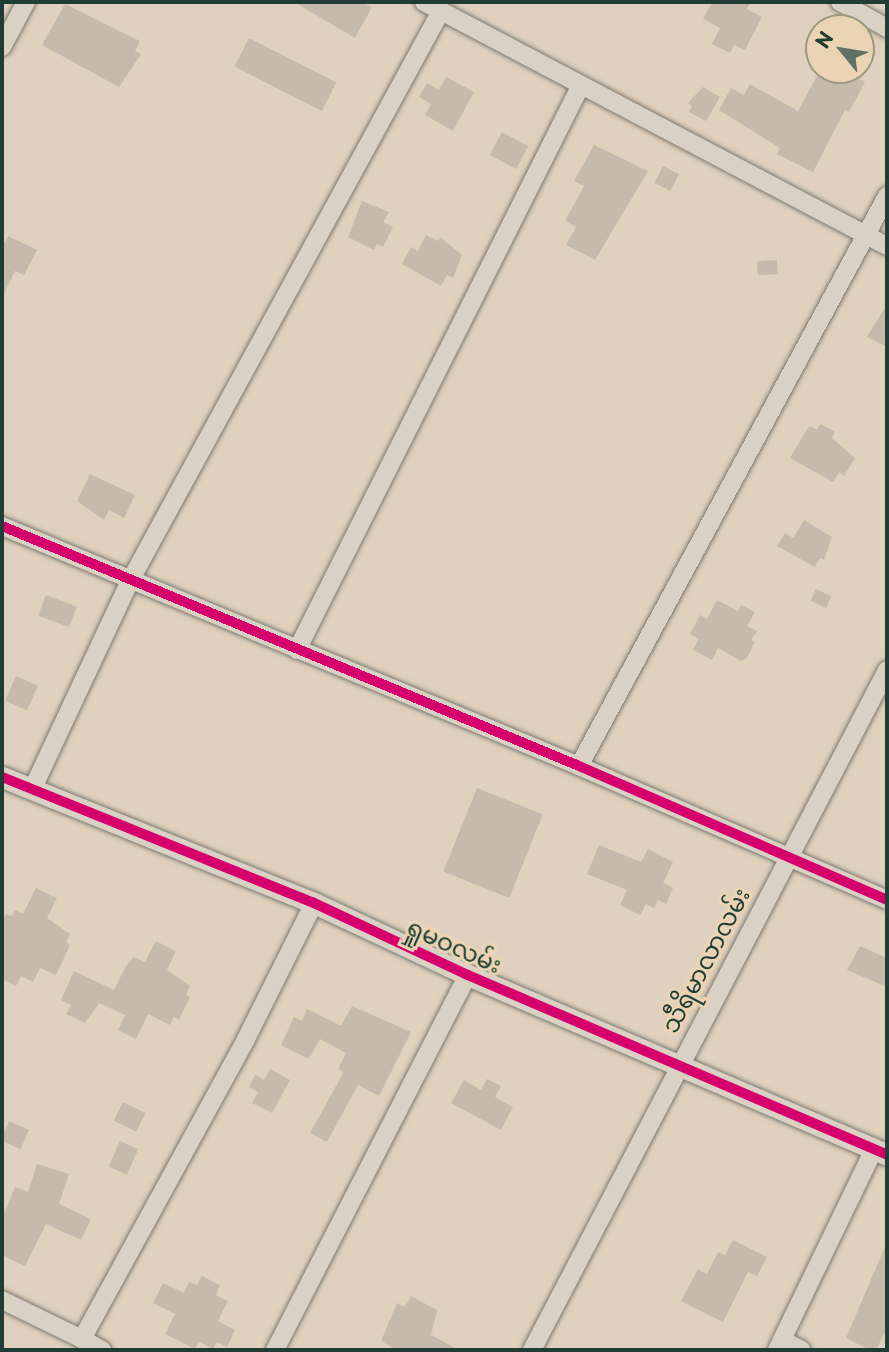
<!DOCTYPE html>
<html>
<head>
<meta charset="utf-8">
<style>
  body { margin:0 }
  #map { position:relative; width:889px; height:1352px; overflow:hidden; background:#e0d1be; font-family:"Playpen Sans","Noto Sans Myanmar",sans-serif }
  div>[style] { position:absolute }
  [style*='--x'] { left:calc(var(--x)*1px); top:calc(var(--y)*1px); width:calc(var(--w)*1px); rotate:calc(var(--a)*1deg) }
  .building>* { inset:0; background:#c6baac; transform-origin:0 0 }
  .roads { filter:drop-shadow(0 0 2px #7b7a70) drop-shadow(0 0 2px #7b7a70) }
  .minor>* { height:18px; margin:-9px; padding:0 9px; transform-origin:9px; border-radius:9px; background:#dad1c5 }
  .tertiary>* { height:21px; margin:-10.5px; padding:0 10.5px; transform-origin:10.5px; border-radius:10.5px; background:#dad1c5 }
  .cycleway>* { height:10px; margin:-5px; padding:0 5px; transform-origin:5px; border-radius:5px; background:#d6006c }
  span { translate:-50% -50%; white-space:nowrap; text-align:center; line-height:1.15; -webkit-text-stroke:6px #ebd4b4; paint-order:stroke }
  .street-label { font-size:24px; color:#1f3d34 }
  .frame { position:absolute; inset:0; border:4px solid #1f3d34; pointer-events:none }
  .north { position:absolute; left:805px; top:14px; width:70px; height:70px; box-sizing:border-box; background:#ebd4b4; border:2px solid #999881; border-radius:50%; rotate:300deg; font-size:19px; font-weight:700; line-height:28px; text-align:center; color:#1f3d34 }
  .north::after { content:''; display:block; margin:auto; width:24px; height:32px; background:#637164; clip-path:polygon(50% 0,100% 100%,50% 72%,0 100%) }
</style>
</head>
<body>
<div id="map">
  <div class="building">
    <div style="clip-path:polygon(294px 2px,361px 2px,372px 7px,355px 38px)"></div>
    <div style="clip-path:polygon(712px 2px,751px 2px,747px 9px,762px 17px,745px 50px,734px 45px,730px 53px,712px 44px,720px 28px,703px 19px)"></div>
    <div style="clip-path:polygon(65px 4px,140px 41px,135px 51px,141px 54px,119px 87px,42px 45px)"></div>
    <div style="left:249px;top:38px;width:98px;height:32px;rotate:27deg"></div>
    <div style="clip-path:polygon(820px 70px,843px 70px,865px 82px,849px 112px,845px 110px,813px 172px,777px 154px,780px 148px,719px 110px,731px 88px,744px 95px,750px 84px,798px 111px)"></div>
    <div style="clip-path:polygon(446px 77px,474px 92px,453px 131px,425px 115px,431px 104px,419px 97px,427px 83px,439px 90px)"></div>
    <div style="clip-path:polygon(703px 87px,720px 97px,706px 121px,689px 112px,692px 106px,688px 103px)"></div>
    <div style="left:502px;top:132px;width:30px;height:26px;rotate:28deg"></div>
    <div style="clip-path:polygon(594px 145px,648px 171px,595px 260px,566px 245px,576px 227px,565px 221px,584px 186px,574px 181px)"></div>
    <div style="left:663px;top:166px;width:18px;height:19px;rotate:27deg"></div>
    <div style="clip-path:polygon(362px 201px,389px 212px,383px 222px,393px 227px,383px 247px,377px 244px,374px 250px,348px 237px)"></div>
    <div style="clip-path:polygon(426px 235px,438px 241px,440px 237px,462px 255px,453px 278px,447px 275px,441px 286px,402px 264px,411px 247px,418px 251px)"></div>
    <div style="clip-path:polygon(8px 236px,37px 250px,24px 275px,15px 271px,2px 298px,2px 248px)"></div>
    <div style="left:777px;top:260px;width:14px;height:20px;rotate:86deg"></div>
    <div style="clip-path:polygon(887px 304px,887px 347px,867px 337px)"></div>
    <div style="clip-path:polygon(820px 424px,835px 432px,832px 438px,855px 458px,844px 476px,839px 472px,833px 482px,790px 458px,809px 426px,817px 430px)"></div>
    <div style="clip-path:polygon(90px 474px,135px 495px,124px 518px,109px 510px,104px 520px,77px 501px)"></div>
    <div style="clip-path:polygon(804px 520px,832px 537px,824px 560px,820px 558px,815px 567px,777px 546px,785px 533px,793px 538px)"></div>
    <div style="left:816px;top:589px;width:17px;height:13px;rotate:25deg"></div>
    <div style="left:46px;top:595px;width:33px;height:22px;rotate:21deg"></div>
    <div style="clip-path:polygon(717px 600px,738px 611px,741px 605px,755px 612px,747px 626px,757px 631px,751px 640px,755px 642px,747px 658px,741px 661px,718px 648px,712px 660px,693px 650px,699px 639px,690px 634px,700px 615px,707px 619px)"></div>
    <div style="left:16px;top:676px;width:24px;height:27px;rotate:24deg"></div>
    <div style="left:477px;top:788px;width:71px;height:90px;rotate:22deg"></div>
    <div style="clip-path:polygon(599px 845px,641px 862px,648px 849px,673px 862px,663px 883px,673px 888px,666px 904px,658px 900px,654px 908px,646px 904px,640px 915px,620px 905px,627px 890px,587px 874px)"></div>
    <div style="clip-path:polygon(36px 888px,57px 898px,47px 918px,70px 934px,66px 942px,70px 945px,56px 975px,40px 968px,33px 982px,21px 976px,16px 986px,2px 979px,2px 922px,6px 914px,12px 916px,15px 910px,23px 914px)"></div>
    <div style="clip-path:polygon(156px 941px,176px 951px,167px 970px,190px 986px,186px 995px,190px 997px,179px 1020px,174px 1017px,170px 1025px,148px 1014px,136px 1039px,118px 1030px,125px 1015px,99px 1003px,85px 1023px,66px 1014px,71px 1005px,61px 1000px,74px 971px,114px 990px,126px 966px,134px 957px,145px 962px)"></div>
    <div style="clip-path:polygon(860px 946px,887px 958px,887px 987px,847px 970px)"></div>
    <div style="clip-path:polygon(352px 1006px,411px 1032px,379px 1096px,358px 1085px,327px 1142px,310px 1133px,341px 1077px,343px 1072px,338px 1069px,346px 1053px,320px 1039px,309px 1059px,281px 1045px,294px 1017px,302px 1021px,307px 1009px,341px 1026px)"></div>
    <div style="clip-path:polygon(270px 1069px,290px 1080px,272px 1113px,252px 1103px,258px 1092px,249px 1087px,255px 1075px,264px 1080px)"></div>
    <div style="clip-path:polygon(487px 1079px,501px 1086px,495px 1097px,513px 1107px,501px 1130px,451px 1103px,464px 1080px,481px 1090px)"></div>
    <div style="left:123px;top:1102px;width:25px;height:21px;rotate:26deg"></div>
    <div style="left:9px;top:1121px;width:22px;height:21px;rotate:24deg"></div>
    <div style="left:120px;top:1141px;width:20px;height:28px;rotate:24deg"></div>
    <div style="clip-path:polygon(37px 1164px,69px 1174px,59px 1204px,91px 1219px,81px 1240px,46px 1224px,25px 1266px,2px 1255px,2px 1218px,15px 1187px,28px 1192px)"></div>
    <div style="clip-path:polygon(733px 1240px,767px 1257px,757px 1276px,748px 1272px,723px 1322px,681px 1301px,698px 1269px,707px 1274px,718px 1252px,725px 1255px)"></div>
    <div style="clip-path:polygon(887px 1242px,887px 1328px,876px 1350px,870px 1350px,846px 1338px)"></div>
    <div style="clip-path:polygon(202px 1276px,220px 1285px,216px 1295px,228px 1301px,218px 1321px,235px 1330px,227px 1347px,217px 1342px,213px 1349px,199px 1342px,195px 1349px,165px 1334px,175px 1314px,153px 1303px,163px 1283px,184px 1293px,189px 1282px,197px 1285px)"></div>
    <div style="clip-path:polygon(411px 1296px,437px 1310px,431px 1335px,459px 1350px,397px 1350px,381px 1341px,397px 1303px,405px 1307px)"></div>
  </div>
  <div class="roads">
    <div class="minor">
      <div style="--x:424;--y:2;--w:523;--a:27.79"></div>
      <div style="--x:840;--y:2;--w:54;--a:29"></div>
      <div style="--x:2;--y:47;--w:51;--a:-61.9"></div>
      <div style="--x:2;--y:526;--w:625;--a:22.58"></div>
      <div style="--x:579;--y:766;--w:336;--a:23.5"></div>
      <div style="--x:297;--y:650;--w:632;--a:-63.31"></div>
      <div style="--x:579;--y:766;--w:648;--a:-61.62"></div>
      <div style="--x:32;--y:790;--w:231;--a:-64.9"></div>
      <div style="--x:130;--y:581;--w:649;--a:-61.38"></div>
      <div style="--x:2;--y:1300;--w:89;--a:26"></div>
      <div style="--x:782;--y:1340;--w:22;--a:27"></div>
      <div style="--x:102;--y:1350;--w:23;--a:-151"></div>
      <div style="--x:82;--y:1339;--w:342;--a:-61.3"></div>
      <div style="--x:246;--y:1039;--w:152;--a:-63.4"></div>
      <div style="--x:275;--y:1350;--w:422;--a:-62.8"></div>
      <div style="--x:532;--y:1350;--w:767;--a:-62.43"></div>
      <div style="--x:777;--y:1350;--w:223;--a:-64.2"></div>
    </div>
    <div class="tertiary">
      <div style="--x:2;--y:777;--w:336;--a:22"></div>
      <div style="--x:314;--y:903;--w:170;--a:25.1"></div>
      <div style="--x:468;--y:975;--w:456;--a:23.2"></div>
    </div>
  </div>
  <div class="cycleway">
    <div style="--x:2;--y:526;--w:625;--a:22.58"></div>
    <div style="--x:579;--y:766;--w:336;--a:23.5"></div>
    <div style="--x:2;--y:777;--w:336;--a:22"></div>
    <div style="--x:314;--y:903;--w:170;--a:25.1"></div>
    <div style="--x:468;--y:975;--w:456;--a:23.2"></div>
  </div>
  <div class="street-label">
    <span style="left:454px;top:945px;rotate:24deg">ရှုမဝလမ်း</span>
    <span style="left:705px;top:960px;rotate:-62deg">သီရိမာလာလမ်း</span>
  </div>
  <div class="frame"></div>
  <div class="north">N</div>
</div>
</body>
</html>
